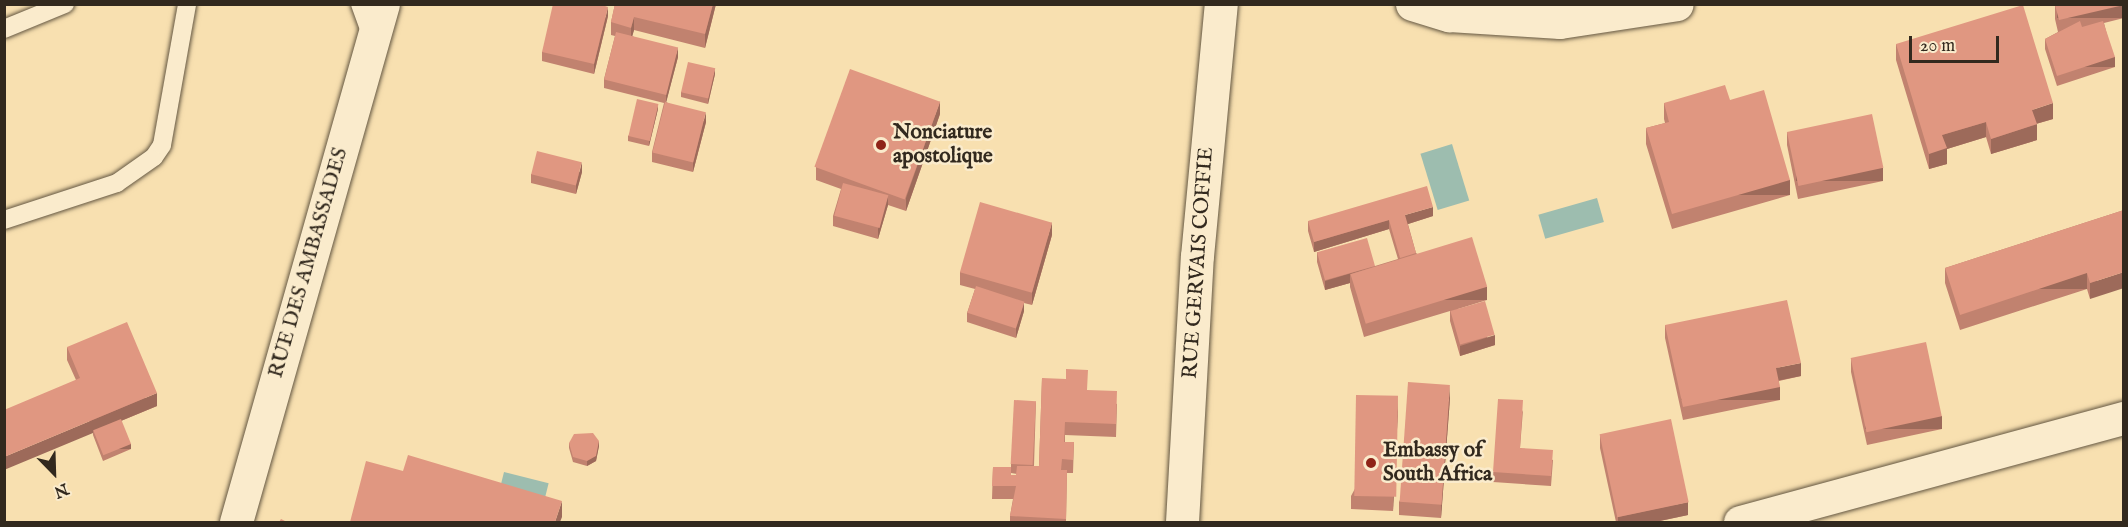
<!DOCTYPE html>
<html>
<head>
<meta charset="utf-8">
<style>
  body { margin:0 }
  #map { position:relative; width:2128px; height:527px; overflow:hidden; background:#f8e0b0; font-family:"IM FELL English",serif }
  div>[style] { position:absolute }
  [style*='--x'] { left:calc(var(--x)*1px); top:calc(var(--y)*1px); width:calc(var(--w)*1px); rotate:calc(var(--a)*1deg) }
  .water>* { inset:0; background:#9dbdaf; transform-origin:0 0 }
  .roads { filter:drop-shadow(0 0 2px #645742) drop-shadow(0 0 2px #645742) }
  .lane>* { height:18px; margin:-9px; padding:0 9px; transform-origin:9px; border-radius:9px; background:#faebcc }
  .street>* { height:33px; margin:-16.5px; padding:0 16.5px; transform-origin:16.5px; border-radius:16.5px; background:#faebcc }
  .wall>* { inset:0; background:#c1826f }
  .shaded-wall>* { inset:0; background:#9d6a5a; transform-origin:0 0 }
  .building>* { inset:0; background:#e09781; transform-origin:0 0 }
  .dots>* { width:16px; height:16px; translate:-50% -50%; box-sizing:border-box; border:3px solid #faebcc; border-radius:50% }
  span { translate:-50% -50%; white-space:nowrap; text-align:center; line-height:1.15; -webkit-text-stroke:5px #faebcc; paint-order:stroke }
  .poi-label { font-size:21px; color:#32291e; font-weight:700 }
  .left { translate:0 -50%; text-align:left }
  .street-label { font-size:21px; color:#32291e }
  .frame { position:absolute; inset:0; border:6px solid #32291e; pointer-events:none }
  .north { position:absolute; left:24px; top:443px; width:60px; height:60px; -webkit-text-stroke:4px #faebcc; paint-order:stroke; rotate:157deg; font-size:16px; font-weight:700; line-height:24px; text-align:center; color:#32291e }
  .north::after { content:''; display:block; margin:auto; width:21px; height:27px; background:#32291e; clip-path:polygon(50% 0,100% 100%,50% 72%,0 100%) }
  .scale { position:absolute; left:1909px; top:36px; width:90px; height:27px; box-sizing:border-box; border:3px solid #32291e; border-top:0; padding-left:8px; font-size:18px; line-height:21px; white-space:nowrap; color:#32291e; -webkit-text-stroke:4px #faebcc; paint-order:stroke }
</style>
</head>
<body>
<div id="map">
  <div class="water">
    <div style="left:1452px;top:144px;width:59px;height:33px;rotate:73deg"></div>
    <div style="left:1597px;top:198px;width:25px;height:61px;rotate:74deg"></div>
    <div style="left:504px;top:472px;width:46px;height:18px;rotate:14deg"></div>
  </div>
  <div class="roads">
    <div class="lane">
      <div style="--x:360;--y:4;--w:32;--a:70"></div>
      <div style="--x:4;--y:29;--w:66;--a:-22.3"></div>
      <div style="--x:4;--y:220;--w:119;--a:-18.1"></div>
      <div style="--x:117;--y:183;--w:45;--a:-35.1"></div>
      <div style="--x:154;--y:157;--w:14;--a:-56"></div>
      <div style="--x:162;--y:145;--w:143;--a:-79.9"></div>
    </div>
    <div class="street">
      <div style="--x:1412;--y:4;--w:39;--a:17"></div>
      <div style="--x:1449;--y:15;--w:111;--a:3.6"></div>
      <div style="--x:1560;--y:22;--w:118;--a:-8.7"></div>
      <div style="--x:236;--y:522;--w:538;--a:-74.16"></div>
      <div style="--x:1182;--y:522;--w:266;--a:-86.8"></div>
      <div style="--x:1197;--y:256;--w:253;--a:-84.6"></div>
      <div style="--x:1740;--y:522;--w:398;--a:-15.2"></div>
    </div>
  </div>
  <div class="wall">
    <div style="clip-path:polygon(615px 4px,716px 4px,705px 48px,634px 30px,632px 36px,678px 57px,666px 102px,706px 122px,693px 172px,652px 162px,652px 152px,664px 103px,604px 88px,604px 79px,615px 36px,611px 35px,611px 22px)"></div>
    <div style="clip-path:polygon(2055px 5px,2124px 18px,2104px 23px,2115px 67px,2057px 86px,2045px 49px,2045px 39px,2058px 32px,2055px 19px)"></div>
    <div style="clip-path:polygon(608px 16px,594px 74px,542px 61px,542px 52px)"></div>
    <div style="clip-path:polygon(1896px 44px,2053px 119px,2036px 124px,2037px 140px,1991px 154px,1986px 137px,1947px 149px,1947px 164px,1929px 169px,1896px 60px)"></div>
    <div style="clip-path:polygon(715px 74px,708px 104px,681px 97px,681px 92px)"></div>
    <div style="clip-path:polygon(1730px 100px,1790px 195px,1672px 229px,1646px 144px,1646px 128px,1665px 123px,1664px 119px,1664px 103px)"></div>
    <div style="clip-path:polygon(658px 109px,649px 146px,628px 141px,628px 136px)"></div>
    <div style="clip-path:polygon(940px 114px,906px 211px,888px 205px,878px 239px,833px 226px,833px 216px,841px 189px,816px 180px,816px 167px)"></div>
    <div style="clip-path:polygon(1787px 132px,1883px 181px,1798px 199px,1787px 145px)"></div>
    <div style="clip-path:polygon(582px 172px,576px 194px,531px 183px,531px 174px)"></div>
    <div style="clip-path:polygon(2124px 210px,2090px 299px,2087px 289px,1960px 330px,1945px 283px,1945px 268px)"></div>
    <div style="clip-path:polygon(1433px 216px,1408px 224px,1416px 253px,1487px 300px,1458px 309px,1495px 345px,1460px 356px,1450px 321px,1450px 311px,1364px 337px,1350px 287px,1350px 283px,1325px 290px,1317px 262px,1317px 252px,1375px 266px,1398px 259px,1389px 229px,1314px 252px,1308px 231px,1308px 221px)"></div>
    <div style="clip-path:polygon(1052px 235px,1032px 305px,1024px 303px,1024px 311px,1016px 338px,967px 322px,967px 313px,975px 289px,960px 285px,960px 272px)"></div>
    <div style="clip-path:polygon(1665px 325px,1801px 376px,1779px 381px,1780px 400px,1683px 420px,1665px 338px)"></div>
    <div style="clip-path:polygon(67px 347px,157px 406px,121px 421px,131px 449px,103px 461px,93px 435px,93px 433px,76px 380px,67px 360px)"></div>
    <div style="clip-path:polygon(1851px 358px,1942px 429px,1867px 445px,1851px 372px)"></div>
    <div style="clip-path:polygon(1042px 378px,1117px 404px,1116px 437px,1065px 435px,1065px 442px,1074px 442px,1073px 473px,1067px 473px,1066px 522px,1010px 522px,1010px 516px,1013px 499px,992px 499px,993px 467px,1011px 475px,1016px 475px,1017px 474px,1011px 473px,1011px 464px,1036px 401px,1034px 466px,1039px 466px)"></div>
    <div style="clip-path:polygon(1450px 398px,1441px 518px,1399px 515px,1399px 502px)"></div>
    <div style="clip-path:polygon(1398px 409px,1393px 511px,1351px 509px,1351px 496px)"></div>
    <div style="clip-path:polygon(1523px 410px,1520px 448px,1553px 460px,1551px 486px,1493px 482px,1493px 472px)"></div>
    <div style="clip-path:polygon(1600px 435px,1688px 515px,1655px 522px,1616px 522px,1600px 448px)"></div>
    <div style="clip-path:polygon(569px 443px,599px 446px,596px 461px,587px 466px,573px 462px,569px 448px)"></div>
  </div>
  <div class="shaded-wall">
    <div style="clip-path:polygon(713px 4px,716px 4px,705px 48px,705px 34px)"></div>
    <div style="left:2124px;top:5px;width:13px;height:67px;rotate:90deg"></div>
    <div style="clip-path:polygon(608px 7px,608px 16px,594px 74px,594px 64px)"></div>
    <div style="clip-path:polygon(634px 17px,634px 30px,631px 41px,631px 28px)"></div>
    <div style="clip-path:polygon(678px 47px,678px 57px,666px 103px,666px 94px)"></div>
    <div style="left:2115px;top:57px;width:10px;height:61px;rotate:90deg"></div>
    <div style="clip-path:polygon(715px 68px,715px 74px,708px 104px,708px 98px)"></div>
    <div style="clip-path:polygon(940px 101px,940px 114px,906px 211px,906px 198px)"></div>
    <div style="clip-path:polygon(2053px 103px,2053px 119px,2032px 125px,2032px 110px)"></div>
    <div style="clip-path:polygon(658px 104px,658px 109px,649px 146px,649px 141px)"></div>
    <div style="clip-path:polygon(706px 112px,706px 122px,693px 172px,693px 162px)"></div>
    <div style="clip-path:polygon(1986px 122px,1986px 137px,1947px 149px,1947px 164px,1929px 169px,1929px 154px,1942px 135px)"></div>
    <div style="clip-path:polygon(2037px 124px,2037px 140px,1991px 154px,1991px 139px)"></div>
    <div style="clip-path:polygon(582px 162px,582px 172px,576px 194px,576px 185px)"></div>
    <div style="left:1883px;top:168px;width:13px;height:87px;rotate:90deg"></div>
    <div style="left:1790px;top:180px;width:15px;height:123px;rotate:90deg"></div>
    <div style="clip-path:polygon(888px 195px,888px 205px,878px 239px,878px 229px)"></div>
    <div style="clip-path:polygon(1433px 207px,1433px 216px,1405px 225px,1405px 215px)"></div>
    <div style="clip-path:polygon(1389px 220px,1389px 229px,1314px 252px,1314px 242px)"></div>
    <div style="clip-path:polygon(1052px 222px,1052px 235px,1032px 305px,1032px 292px)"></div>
    <div style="clip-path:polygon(1375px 266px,1350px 274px,1350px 283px,1325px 290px,1325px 281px)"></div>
    <div style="clip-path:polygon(2124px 272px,2124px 288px,2090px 299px,2090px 283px)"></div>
    <div style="left:2087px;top:273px;width:16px;height:134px;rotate:90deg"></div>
    <div style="left:1487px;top:287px;width:13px;height:128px;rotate:90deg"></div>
    <div style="clip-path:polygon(1024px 302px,1024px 311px,1016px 338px,1016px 328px)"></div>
    <div style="clip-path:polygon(1495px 335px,1495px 345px,1460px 356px,1460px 346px)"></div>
    <div style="clip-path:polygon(1801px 363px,1801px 376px,1776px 381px,1776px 368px)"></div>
    <div style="clip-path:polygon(1450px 385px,1450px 398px,1441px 518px,1441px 505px)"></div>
    <div style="left:1780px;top:387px;width:13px;height:99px;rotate:90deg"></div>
    <div style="clip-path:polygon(157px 393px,157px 406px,94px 432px,93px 430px,93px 433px,4px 470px,4px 457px)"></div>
    <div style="clip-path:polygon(1398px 396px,1398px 409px,1393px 511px,1393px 498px)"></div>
    <div style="left:1942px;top:416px;width:13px;height:77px;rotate:90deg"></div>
    <div style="clip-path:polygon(599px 441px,599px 446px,596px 461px,587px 466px,587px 461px)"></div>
    <div style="left:131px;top:444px;width:5px;height:30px;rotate:90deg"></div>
    <div style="clip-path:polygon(562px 501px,562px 517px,560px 522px,555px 522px)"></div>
    <div style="clip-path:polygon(1688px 502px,1688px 515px,1655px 522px,1618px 522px,1618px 517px)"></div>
  </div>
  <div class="building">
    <div style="clip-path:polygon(553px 4px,599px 4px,608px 7px,594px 64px,542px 52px)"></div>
    <div style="clip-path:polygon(615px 4px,713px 4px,705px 34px,634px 17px,631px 28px,611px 22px)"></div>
    <div style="clip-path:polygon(2060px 4px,2124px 4px,2124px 5px,2059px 20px,2055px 5px)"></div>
    <div style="clip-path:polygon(2023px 5px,2053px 103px,2032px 110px,2037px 124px,1991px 139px,1986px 122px,1942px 135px,1947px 148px,1929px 154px,1896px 44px)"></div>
    <div style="clip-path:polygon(2080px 21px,2082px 27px,2103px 21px,2115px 57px,2057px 76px,2045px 39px)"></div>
    <div style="left:616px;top:32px;width:64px;height:49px;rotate:14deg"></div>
    <div style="left:688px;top:62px;width:28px;height:31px;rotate:13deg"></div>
    <div style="left:850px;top:69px;width:96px;height:104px;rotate:20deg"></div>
    <div style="clip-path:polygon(1725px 85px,1730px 100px,1764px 90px,1790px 180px,1672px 214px,1646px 128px,1669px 122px,1664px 103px)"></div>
    <div style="left:637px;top:99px;width:22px;height:38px;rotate:13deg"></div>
    <div style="left:665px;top:102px;width:42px;height:52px;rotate:14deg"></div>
    <div style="left:1872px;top:114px;width:55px;height:87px;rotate:78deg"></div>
    <div style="left:537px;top:151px;width:46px;height:24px;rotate:14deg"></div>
    <div style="left:843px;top:183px;width:47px;height:34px;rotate:15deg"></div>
    <div style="clip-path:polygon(1427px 186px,1433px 207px,1405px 215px,1416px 253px,1400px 258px,1389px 220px,1314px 242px,1308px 221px)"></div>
    <div style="left:980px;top:202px;width:75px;height:73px;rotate:16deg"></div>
    <div style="clip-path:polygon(2124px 210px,2124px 272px,2090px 283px,2087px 273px,1960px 315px,1945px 268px)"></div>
    <div style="left:1472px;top:237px;width:52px;height:127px;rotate:73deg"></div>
    <div style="left:1367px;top:238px;width:29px;height:52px;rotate:74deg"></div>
    <div style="left:976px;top:286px;width:51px;height:28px;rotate:18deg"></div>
    <div style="clip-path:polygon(1787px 300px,1801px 363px,1776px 368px,1780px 387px,1683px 407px,1665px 325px)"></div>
    <div style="left:1485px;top:301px;width:35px;height:36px;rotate:74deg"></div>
    <div style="clip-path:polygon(127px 322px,157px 393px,4px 457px,4px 410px,80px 378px,67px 347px)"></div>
    <div style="left:1926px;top:342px;width:76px;height:77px;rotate:78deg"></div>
    <div style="clip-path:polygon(1066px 369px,1088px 370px,1087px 390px,1117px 391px,1116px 424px,1065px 422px,1064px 442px,1074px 442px,1073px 460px,1062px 459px,1061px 470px,1067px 470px,1066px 519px,1010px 516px,1016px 486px,992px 486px,993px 467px,1011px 467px,1011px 475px,1016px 475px,1017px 466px,1039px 466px,1042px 378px,1066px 379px)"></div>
    <div style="left:1408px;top:382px;width:42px;height:120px;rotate:4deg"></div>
    <div style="left:1356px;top:395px;width:42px;height:101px;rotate:1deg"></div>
    <div style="clip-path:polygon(1498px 399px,1523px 400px,1520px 448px,1553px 450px,1551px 476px,1493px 472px)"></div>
    <div style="left:1014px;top:400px;width:22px;height:64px;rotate:3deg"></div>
    <div style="left:121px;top:419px;width:27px;height:30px;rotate:68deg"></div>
    <div style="left:1671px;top:419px;width:85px;height:73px;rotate:78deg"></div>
    <div style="clip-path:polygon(593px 433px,599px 441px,596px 456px,587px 461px,573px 457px,569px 443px,574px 434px)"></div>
    <div style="clip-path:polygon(408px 455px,562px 501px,555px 522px,350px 522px,366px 461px,403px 471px)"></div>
    <div style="clip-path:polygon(281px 519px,287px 522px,279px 522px)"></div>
  </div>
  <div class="dots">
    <div style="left:881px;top:145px;background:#8f2418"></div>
    <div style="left:1371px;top:463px;background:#8f2418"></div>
  </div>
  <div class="poi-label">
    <span class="left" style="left:893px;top:145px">Nonciature<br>apostolique</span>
    <span class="left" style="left:1383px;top:463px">Embassy of<br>South Africa</span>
  </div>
  <div class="street-label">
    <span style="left:309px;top:263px;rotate:-74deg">RUE DES AMBASSADES</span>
    <span style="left:1199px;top:263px;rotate:-86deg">RUE GERVAIS COFFIE</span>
  </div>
  <div class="frame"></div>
  <div class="north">N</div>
  <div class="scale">20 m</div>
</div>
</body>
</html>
